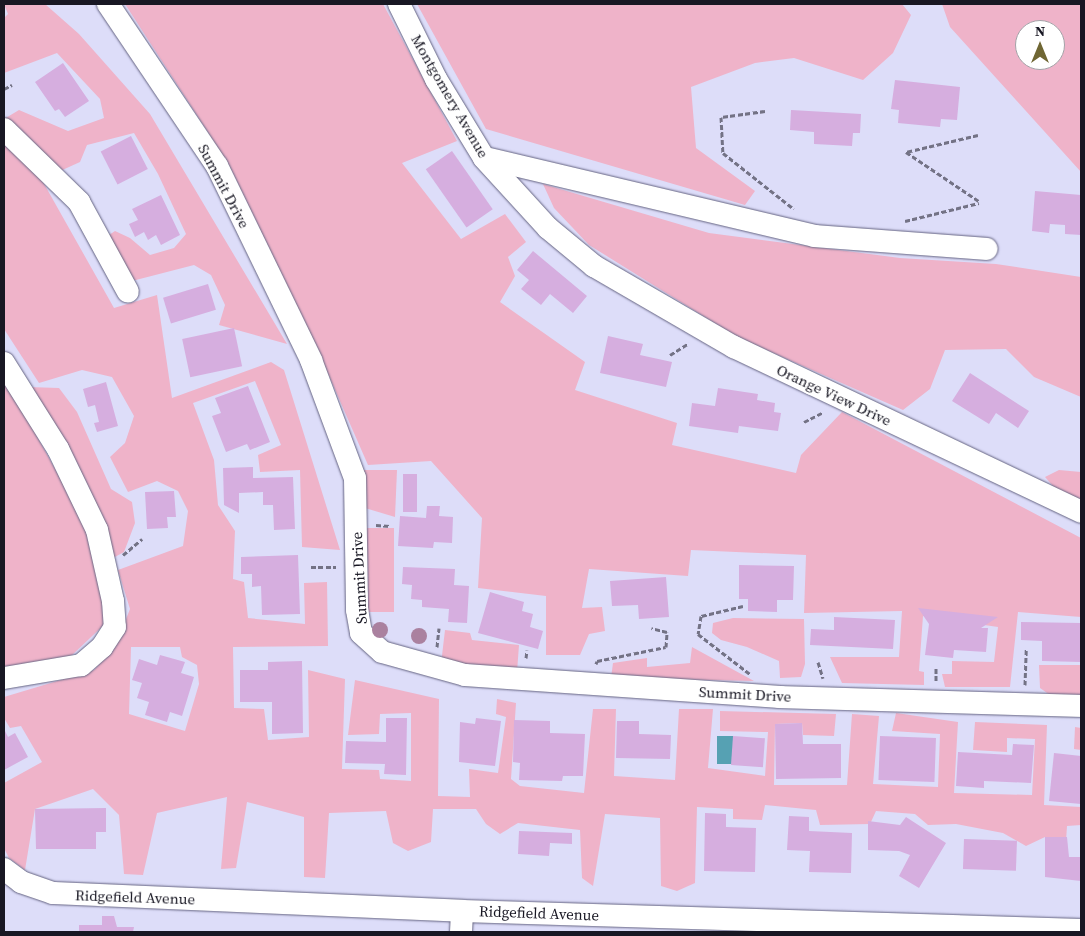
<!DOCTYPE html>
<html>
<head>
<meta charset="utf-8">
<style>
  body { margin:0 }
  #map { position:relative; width:1085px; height:936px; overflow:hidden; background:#ddddf9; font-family:"Source Serif 4",serif }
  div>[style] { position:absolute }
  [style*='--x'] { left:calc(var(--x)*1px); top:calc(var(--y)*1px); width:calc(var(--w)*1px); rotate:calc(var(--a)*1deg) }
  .green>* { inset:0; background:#efb3c9; transform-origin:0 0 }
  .water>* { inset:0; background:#56a1b3; transform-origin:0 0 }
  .building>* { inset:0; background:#d6aedf; transform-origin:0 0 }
  .path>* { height:3px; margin-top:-1.5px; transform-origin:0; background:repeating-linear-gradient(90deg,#737285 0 5px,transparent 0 7.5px) }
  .roads { filter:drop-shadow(0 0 1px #656482) drop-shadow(0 0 1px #656482) }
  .minor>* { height:22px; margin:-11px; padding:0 11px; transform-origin:11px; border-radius:11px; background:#fff }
  .trees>* { width:16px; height:16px; margin:-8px; border-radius:50%; background:#aa819f }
  span { translate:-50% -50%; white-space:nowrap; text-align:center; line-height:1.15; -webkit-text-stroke:4px #fff; paint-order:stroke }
  .street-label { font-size:15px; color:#181723 }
  .frame { position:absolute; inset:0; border:5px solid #181723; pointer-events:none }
  .north { position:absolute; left:1015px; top:20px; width:50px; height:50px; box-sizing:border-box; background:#fff; border:1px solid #a3a2a7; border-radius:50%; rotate:0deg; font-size:14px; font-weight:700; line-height:20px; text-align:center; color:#181723 }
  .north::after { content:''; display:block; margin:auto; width:18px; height:22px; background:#6f6633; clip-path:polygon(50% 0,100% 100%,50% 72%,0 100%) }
</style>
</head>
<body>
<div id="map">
  <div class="green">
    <div style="clip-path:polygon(4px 4px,45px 4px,79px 34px,150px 114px,287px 344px,219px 325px,225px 305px,211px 275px,194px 265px,132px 281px,106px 237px,115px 231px,130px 238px,150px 255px,174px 248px,186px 234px,158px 174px,134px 133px,87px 145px,80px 162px,58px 172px,4px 119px,19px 110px,68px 131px,104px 118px,100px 99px,57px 53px,4px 73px,4px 18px,8px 14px)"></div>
    <div style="clip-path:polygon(125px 4px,383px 4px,457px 141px,402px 163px,461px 239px,505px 214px,526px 242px,508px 257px,515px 276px,500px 302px,585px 362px,575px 390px,677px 423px,672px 445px,796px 473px,801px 455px,842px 412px,1081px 538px,1081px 617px,1018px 612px,1010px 687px,945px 687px,942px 674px,952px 674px,952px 661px,994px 662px,998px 627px,923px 616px,919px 671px,924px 672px,924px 685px,842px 683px,830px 657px,899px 657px,902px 611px,804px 613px,806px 555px,691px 550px,688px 576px,589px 569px,582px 608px,602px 607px,605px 631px,589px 634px,580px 655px,546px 655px,546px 596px,478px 588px,482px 518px,431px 461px,368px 465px,315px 344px,229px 165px)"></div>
    <div style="clip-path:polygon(417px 4px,902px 4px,911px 15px,893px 53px,863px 80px,794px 58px,755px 63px,691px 87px,696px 148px,755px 191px,745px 205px,486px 129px)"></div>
    <div style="clip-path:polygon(evenodd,942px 4px,1081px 4px,1081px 172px,950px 27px,942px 4px,1025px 30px,1055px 30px,1055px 60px,1025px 60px,1025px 30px)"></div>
    <div style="clip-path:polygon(evenodd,4px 140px,34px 166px,114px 308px,157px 295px,172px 398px,271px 362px,284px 370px,340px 550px,302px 547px,300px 470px,260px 472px,258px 455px,281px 445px,255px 381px,193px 403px,214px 460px,218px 505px,235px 531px,233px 579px,244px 582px,248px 618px,305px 624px,304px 583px,327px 582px,328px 646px,233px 647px,234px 708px,264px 709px,268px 740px,309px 737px,308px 670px,345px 679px,342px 769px,379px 770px,380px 779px,411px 781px,411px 713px,380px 714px,379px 734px,348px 735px,355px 680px,439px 699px,438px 796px,470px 797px,469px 769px,498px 773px,506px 717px,496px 714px,497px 699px,516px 703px,511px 779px,520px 786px,584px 793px,593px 709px,616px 709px,614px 776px,675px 780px,679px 709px,713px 709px,708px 768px,765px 776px,768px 732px,720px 731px,720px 711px,836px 714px,834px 736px,803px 735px,802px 723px,775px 724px,774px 785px,847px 785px,852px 714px,879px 716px,873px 784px,938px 787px,940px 734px,892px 731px,896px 713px,958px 722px,954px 793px,1032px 795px,1035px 739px,1007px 738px,1007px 752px,973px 750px,975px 722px,1047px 725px,1044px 805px,1081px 807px,1081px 825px,1067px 826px,1066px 841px,1045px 837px,1026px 846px,1003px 833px,956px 824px,928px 825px,915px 814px,876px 811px,870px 824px,820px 825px,816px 810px,765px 805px,762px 820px,733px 819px,733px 809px,697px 807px,695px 883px,677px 891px,661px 886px,660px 818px,605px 814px,593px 886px,582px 878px,580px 830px,518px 823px,500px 834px,486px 824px,476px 809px,433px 809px,431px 842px,408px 851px,393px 843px,386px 811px,329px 813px,325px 878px,304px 877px,304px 817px,247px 802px,236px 868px,221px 869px,227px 797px,157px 813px,143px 875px,124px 874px,119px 815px,93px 789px,35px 809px,25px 870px,9px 858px,4px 848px,4px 783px,42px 762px,21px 726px,10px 728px,4px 718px,4px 697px,94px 670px,115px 647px,130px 609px,118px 570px,183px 546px,188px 511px,178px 491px,157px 481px,128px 492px,110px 457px,125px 443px,134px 416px,112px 377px,82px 370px,39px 383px,4px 329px,4px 140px,131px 647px,180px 647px,182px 657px,197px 665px,199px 684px,185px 731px,129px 714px,131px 647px)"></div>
    <div style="clip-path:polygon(543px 184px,709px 233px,900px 258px,996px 264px,1081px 277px,1081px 397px,1034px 377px,1006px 349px,945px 350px,930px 389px,903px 410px,737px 337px,589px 245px,554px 208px)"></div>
    <div style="clip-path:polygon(4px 377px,89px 530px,106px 623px,71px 656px,4px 670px)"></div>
    <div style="clip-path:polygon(28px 387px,59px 388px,77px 412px,111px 489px,132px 502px,135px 523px,124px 552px,113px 558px)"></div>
    <div style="clip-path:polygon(362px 470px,397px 470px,395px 517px,365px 508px)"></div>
    <div style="clip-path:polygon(1059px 470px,1081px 472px,1081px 503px,1059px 493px,1045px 477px)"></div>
    <div style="left:362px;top:528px;width:32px;height:84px"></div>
    <div style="clip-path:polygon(733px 618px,804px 619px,805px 664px,801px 677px,780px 678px,779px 661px,747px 647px,721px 640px,712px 633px,713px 623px)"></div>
    <div style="clip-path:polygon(445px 630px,470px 633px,472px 640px,519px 645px,517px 672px,441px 664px)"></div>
    <div style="clip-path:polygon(692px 647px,754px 681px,611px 678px,613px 663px,647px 658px,647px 667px,690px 663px)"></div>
    <div style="clip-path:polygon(1039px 665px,1081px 665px,1081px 697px,1050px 695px,1040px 688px)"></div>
    <div style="clip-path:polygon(1075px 727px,1081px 728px,1081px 750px,1074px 749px)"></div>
  </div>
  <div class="water">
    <div style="left:717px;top:736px;width:16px;height:28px"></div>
  </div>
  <div class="building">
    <div style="clip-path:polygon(63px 63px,89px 101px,65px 117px,59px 109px,55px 111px,35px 82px)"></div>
    <div style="clip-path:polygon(895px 80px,960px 87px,957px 120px,941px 119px,940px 127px,898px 123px,899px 110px,891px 109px)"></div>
    <div style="clip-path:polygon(791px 110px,861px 114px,860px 133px,853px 133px,852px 146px,814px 144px,814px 132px,790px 130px)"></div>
    <div style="left:131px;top:136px;width:37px;height:34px;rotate:63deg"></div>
    <div style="left:452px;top:151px;width:71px;height:32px;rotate:55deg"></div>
    <div style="clip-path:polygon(1035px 191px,1081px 195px,1081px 235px,1065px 234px,1065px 225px,1050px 224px,1049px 233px,1032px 231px)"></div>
    <div style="clip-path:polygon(161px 195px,180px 235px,161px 245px,156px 235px,148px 240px,144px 232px,135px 237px,129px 224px,138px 220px,132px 209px)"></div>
    <div style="clip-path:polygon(533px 251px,587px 296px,573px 313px,550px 294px,541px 305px,521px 289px,529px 280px,517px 270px)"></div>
    <div style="left:208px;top:284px;width:27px;height:47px;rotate:73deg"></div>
    <div style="left:234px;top:328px;width:39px;height:53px;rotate:78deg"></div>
    <div style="clip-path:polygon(608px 336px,643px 344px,640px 355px,672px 362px,666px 387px,600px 373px)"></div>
    <div style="clip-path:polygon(970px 373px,1029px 411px,1018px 428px,996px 413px,989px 424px,952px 401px)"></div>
    <div style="clip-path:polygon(106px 382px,118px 426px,97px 432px,94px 423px,99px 422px,95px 405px,88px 407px,83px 389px)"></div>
    <div style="clip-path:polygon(248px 386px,270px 442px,250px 450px,247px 444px,226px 452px,212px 416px,221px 413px,215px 398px)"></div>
    <div style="clip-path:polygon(718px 388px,758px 394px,757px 400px,775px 403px,774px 412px,781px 413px,778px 431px,739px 426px,738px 433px,689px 426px,692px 403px,715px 406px)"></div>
    <div style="clip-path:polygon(253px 467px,253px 478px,293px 477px,295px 529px,274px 530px,273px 505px,263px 505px,263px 492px,239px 493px,239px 513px,224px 505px,223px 468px)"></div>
    <div style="left:403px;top:474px;width:14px;height:38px"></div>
    <div style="clip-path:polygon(174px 491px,176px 517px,167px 517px,168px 528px,147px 529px,145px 492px)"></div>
    <div style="clip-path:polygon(427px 506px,440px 506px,439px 516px,453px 517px,452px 543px,434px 542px,433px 548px,398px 546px,400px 516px,426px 518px)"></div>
    <div style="clip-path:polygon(298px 555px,300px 614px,262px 615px,261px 586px,252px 587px,252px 574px,241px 574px,241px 557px)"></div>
    <div style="clip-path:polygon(739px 565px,794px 566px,793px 600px,777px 600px,777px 612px,748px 611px,748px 599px,739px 599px)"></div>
    <div style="clip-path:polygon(403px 567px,455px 569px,454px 585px,469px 586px,467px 623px,448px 622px,449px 609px,422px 607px,422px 600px,411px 599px,412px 585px,402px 584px)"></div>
    <div style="clip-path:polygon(666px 577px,669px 617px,639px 619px,638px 605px,612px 606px,610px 581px)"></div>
    <div style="clip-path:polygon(490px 592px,524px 602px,522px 611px,533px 614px,530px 627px,543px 631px,538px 649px,478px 633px)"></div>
    <div style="clip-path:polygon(918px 608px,998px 617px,981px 628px,988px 628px,986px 652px,954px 650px,953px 658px,925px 655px,929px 624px)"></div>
    <div style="clip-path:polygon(834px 617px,895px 620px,893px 649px,810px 645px,811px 629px,834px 630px)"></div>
    <div style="clip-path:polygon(1021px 622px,1081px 623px,1081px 662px,1042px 661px,1042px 641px,1021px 640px)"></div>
    <div style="clip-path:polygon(160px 655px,185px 662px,181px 673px,194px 677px,182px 716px,170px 712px,167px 722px,145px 715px,149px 702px,137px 698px,142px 683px,132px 680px,139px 659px,157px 665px)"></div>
    <div style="clip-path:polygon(302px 661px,303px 733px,272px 734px,272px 702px,240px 702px,240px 670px,268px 670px,268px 662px)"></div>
    <div style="clip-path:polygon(386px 718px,407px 718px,406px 775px,384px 774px,385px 764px,345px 763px,346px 741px,386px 742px)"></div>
    <div style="clip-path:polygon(476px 718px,501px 721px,495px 766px,459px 762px,460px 722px,475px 724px)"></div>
    <div style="clip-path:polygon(514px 720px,550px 721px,550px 733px,585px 734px,583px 776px,563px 776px,562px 781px,519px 780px,520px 763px,513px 762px)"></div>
    <div style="clip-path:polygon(617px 721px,639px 721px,639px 734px,671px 735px,670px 759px,616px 758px)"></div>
    <div style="clip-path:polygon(802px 723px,803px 744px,841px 744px,841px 778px,776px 779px,775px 724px)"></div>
    <div style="clip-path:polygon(4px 729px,8px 737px,15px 733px,28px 757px,4px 770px)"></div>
    <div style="left:733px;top:736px;width:32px;height:29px;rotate:4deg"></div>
    <div style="left:880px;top:736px;width:56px;height:44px;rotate:2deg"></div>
    <div style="clip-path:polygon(1013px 744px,1034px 745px,1031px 783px,984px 781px,984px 788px,956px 786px,958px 752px,1012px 755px)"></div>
    <div style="clip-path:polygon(1054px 753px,1081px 756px,1081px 804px,1049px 801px)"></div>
    <div style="clip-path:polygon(106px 808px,106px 832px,96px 832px,96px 849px,36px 849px,35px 809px)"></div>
    <div style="clip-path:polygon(705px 813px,726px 814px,726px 827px,756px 828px,755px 872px,704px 871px)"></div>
    <div style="clip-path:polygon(789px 816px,809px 817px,809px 831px,852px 833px,851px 873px,809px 872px,810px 851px,787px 850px)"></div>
    <div style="clip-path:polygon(906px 817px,946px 843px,919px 888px,899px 876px,910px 855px,899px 851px,868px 850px,868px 821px,900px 825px)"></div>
    <div style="clip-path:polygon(519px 831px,572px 833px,572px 844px,550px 843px,549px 856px,518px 854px)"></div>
    <div style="clip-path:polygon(1045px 837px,1067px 837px,1069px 857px,1081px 857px,1081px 881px,1045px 877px)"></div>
    <div style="left:964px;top:839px;width:53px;height:30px;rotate:2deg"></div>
    <div style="clip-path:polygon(102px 916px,114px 916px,117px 927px,134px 927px,133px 932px,79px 932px,79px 925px,102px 925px)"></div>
  </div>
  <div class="path">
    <div style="--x:4;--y:89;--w:9;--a:-27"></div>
    <div style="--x:765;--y:111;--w:44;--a:172.2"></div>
    <div style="--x:721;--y:117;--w:36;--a:87"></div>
    <div style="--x:723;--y:153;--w:90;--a:38.3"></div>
    <div style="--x:978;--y:135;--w:74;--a:166.7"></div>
    <div style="--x:906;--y:152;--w:89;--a:34"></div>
    <div style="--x:905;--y:221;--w:76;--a:-13.7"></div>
    <div style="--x:670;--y:355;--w:22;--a:-32"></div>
    <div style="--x:804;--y:422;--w:22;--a:-27"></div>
    <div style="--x:376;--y:525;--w:14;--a:4"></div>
    <div style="--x:123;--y:555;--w:25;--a:-40"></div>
    <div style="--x:311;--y:567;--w:25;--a:0"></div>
    <div style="--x:743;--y:606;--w:43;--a:166.6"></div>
    <div style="--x:701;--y:616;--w:18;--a:99"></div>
    <div style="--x:698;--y:634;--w:66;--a:37.6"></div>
    <div style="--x:437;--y:647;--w:19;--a:-84"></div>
    <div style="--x:526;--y:658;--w:8;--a:-83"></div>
    <div style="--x:818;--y:662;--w:17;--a:73"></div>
    <div style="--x:596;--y:664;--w:3;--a:-72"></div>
    <div style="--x:597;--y:661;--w:70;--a:-11.5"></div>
    <div style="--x:666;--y:647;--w:15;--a:-86"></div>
    <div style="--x:667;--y:632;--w:16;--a:-166"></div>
    <div style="--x:936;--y:668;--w:14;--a:90"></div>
    <div style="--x:1025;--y:685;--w:37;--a:-88"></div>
  </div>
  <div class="roads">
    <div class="minor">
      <div style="--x:108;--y:4;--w:195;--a:56.1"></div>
      <div style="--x:217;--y:166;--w:216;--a:64.1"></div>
      <div style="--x:311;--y:360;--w:126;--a:69.6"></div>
      <div style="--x:355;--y:478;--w:132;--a:89.1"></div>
      <div style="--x:357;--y:610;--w:23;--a:80"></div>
      <div style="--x:361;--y:633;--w:28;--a:42"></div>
      <div style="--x:382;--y:652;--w:86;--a:15.5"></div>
      <div style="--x:465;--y:675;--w:316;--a:4"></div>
      <div style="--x:780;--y:697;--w:301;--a:1.7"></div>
      <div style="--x:399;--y:4;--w:84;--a:63.7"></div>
      <div style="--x:436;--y:79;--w:92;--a:58.7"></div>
      <div style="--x:484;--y:158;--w:95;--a:47.6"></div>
      <div style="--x:548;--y:228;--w:60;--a:39.6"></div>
      <div style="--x:594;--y:266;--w:162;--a:30.1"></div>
      <div style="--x:734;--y:347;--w:384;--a:25.4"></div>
      <div style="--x:4;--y:129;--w:105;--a:44.2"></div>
      <div style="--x:79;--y:202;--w:102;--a:61.4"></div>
      <div style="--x:485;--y:158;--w:339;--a:13.3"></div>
      <div style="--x:815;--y:236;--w:172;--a:4.3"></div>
      <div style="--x:4;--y:363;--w:102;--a:57.9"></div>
      <div style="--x:58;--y:449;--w:90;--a:64.3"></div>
      <div style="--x:97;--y:530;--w:73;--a:77.3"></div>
      <div style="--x:113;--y:601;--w:26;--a:86"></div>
      <div style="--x:115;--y:627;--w:24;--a:123"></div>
      <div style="--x:102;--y:647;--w:28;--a:139"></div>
      <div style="--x:81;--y:665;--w:78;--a:170.4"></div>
      <div style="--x:4;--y:869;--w:21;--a:37"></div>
      <div style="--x:21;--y:882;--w:34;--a:19"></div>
      <div style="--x:53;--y:893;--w:409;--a:2.5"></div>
      <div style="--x:462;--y:911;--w:619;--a:1.76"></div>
      <div style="--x:461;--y:932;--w:21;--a:-87"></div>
    </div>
  </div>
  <div class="trees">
    <div style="left:380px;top:630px"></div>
    <div style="left:419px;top:636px"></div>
  </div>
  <div class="street-label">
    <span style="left:450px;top:96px;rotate:60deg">Montgomery Avenue</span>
    <span style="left:224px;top:186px;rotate:62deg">Summit Drive</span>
    <span style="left:834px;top:395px;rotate:25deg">Orange View Drive</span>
    <span style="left:359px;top:578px;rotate:-93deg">Summit Drive</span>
    <span style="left:745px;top:694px;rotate:3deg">Summit Drive</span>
    <span style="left:135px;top:897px;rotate:2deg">Ridgefield Avenue</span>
    <span style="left:539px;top:913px;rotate:2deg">Ridgefield Avenue</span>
  </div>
  <div class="frame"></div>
  <div class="north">N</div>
</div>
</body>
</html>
